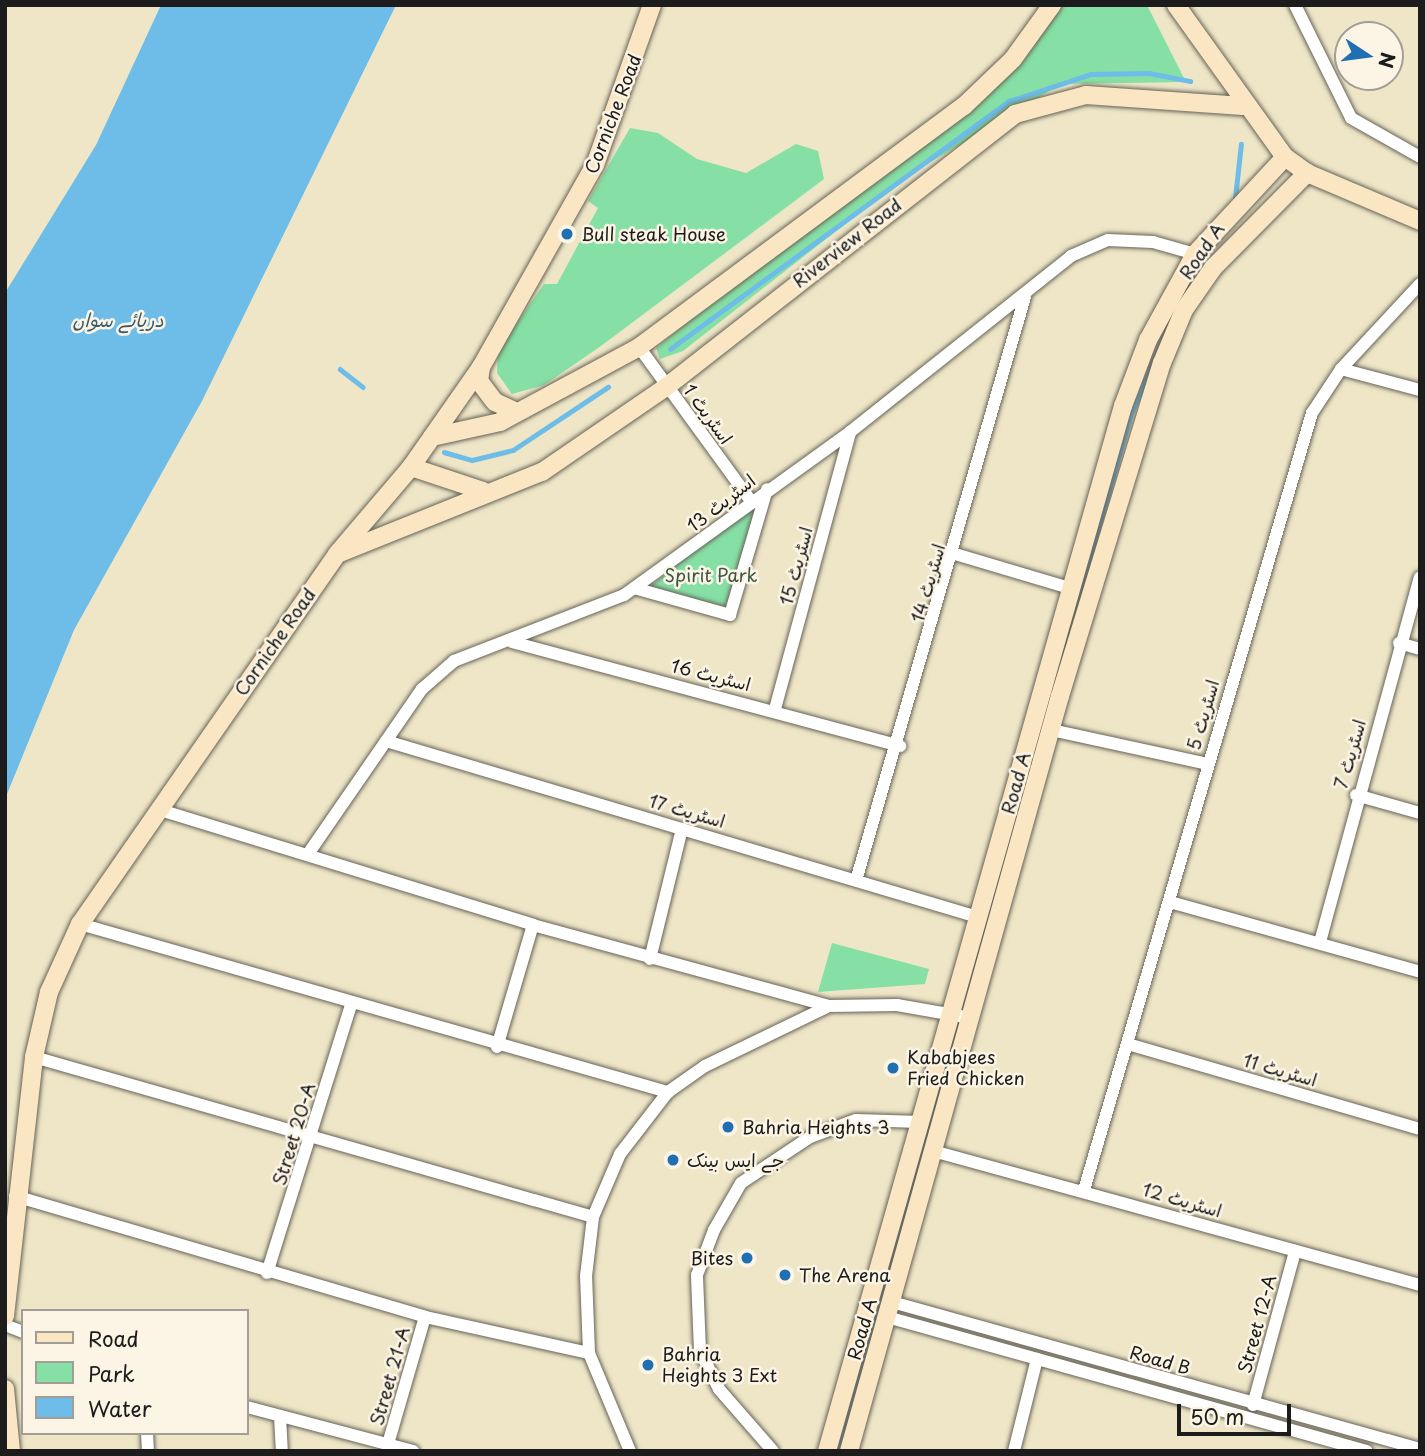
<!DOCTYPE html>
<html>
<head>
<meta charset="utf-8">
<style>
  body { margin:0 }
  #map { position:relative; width:1425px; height:1456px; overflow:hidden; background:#eee6c7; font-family:"Playpen Sans","Playpen Sans Arabic",sans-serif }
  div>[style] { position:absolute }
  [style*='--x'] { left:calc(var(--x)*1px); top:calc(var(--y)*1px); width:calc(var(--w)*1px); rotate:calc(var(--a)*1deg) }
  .green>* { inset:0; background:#86e0a5 }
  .water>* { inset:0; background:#6dbde8 }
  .stream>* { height:4.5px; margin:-2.25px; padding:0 2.25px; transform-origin:2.25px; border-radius:2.25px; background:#6dbde8 }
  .roads { filter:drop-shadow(0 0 2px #666358) drop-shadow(0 0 2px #666358) }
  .street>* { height:12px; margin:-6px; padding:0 6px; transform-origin:6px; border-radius:6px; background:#fff }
  .secondary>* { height:18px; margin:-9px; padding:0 9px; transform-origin:9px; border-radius:9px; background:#fbe6c4 }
  .dots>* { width:19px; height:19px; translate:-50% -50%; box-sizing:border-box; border:4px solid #fcf5e5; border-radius:50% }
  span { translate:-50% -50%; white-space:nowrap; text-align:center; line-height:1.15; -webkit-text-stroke:5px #fcf5e5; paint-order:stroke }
  .street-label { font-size:18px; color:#1c1c1c }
  .poi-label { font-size:18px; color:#1c1c1c }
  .left { translate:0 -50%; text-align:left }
  .right { translate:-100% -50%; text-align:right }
  .park-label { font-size:18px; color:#3c5745 }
  .water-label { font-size:19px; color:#3c5c6e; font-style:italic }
  .frame { position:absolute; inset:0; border:7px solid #1c1c1c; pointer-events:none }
  .legend { position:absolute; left:21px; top:1309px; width:228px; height:126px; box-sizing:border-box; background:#fcf5e5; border:2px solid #a29e95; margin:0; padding:9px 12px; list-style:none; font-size:21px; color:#1c1c1c }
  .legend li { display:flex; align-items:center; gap:14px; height:35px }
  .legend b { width:35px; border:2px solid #a29e95 }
  .north { position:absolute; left:1334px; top:21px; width:70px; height:70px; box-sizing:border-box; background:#fcf5e5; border:2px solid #a29e95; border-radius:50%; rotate:103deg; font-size:19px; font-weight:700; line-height:28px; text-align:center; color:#1c1c1c }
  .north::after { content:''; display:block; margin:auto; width:24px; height:32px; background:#1f6fb2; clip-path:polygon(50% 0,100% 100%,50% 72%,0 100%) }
  .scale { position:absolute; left:1177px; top:1404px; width:114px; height:32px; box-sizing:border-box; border:4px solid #1c1c1c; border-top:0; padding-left:9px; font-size:21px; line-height:24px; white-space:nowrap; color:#1c1c1c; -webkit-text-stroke:5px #fcf5e5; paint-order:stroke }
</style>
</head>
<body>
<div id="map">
  <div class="green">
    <div style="clip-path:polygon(1056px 5px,1147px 5px,1186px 82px,1061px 84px,904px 178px,683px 351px,660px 359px,656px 348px,1035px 41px)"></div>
    <div style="clip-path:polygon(630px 128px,658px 133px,697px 159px,746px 173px,796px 144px,818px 151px,824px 179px,601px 346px,544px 385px,512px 394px,497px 373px,498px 350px,544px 284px,557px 284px,598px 208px,588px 201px)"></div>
    <div style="clip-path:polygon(765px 494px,732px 611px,647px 589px)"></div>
    <div style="clip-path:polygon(832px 943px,929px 969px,925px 984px,818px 992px)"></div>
  </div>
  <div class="water">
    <div style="clip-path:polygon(161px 5px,396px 5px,202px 401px,74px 630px,5px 799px,5px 293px,96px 145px)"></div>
  </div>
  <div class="stream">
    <div style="--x:1235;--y:198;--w:54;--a:-83.7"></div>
    <div style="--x:670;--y:349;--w:420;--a:-36.2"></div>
    <div style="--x:1009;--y:101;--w:86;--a:-18.2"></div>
    <div style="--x:1091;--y:74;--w:58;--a:-1"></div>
    <div style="--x:1149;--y:73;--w:42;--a:11"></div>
    <div style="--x:340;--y:369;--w:29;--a:38"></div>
    <div style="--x:444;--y:452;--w:29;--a:16"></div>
    <div style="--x:472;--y:460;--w:42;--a:-13.7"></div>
    <div style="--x:513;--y:450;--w:114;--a:-33.6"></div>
    <div style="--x:1056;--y:673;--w:267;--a:-73.9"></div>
    <div style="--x:1130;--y:416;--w:91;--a:-66.8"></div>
    <div style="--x:970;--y:981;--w:248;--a:-74.3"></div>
    <div style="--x:838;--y:1451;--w:427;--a:-74.4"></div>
  </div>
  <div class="roads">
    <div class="street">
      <div style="--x:1295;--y:5;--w:126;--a:63.6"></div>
      <div style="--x:1351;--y:118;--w:79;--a:29.5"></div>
      <div style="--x:639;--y:347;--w:189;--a:54"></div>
      <div style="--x:1341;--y:369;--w:82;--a:14.9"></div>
      <div style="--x:955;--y:554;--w:123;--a:16.5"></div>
      <div style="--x:634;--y:588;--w:100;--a:15.7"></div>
      <div style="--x:730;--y:615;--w:131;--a:-73.6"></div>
      <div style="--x:512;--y:642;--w:402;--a:15"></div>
      <div style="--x:1399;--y:643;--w:22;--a:16"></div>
      <div style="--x:775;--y:709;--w:287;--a:-74.8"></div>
      <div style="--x:1051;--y:730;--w:161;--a:12.2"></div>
      <div style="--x:386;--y:741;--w:618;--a:16.56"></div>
      <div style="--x:1356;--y:795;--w:66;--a:15.7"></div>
      <div style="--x:157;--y:809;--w:393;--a:17.1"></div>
      <div style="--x:533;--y:925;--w:307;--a:15.3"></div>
      <div style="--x:308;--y:854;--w:201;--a:-55.4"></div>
      <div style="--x:422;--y:689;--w:43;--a:-41.2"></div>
      <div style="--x:454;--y:661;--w:182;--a:-21.2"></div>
      <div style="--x:624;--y:595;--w:279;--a:-35.8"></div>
      <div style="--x:850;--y:432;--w:283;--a:-38.5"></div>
      <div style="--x:1071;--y:256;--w:40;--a:-23.4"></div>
      <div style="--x:1108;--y:240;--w:45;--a:2.5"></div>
      <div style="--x:1153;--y:242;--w:44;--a:15.9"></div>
      <div style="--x:857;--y:877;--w:604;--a:-73.85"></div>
      <div style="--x:1170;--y:902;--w:260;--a:15.6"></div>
      <div style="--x:80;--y:924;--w:612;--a:15.95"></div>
      <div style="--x:1320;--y:942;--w:378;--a:-74.7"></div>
      <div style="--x:650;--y:959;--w:134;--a:-76.2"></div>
      <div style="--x:1131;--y:1045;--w:301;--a:16.2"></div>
      <div style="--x:497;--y:1047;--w:127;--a:-73.6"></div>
      <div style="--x:34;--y:1057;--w:581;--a:15.97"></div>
      <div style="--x:933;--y:1151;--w:505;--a:15.38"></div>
      <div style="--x:1084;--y:1190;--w:810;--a:-73.65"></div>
      <div style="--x:1312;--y:413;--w:53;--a:-56.6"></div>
      <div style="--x:1341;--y:369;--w:116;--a:-47.1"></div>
      <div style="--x:15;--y:1196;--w:427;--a:16.4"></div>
      <div style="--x:425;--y:1317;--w:168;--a:12.4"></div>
      <div style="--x:267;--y:1273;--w:281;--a:-72.6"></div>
      <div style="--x:892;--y:1302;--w:548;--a:15.56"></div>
      <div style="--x:887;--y:1317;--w:498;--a:15.6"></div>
      <div style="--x:5;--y:1325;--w:19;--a:21"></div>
      <div style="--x:1253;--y:1405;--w:160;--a:-74.7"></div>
      <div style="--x:247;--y:1407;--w:172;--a:14.8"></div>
      <div style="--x:280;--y:1416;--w:35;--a:87"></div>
      <div style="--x:147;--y:1433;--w:18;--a:87"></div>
      <div style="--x:388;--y:1444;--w:132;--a:-73.8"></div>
      <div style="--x:630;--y:1451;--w:106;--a:-112.7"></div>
      <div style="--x:589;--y:1353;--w:77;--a:-92.2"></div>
      <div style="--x:586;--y:1276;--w:59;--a:-83.2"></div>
      <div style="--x:593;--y:1217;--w:69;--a:-66.8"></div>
      <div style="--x:620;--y:1154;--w:78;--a:-52.3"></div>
      <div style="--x:668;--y:1092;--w:45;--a:-35.1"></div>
      <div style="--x:705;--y:1066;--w:138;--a:-25.8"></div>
      <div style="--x:829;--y:1006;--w:68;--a:-0.8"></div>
      <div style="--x:897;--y:1005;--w:75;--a:10"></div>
      <div style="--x:773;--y:1451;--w:82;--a:-131.1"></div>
      <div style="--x:719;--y:1389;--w:42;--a:-116.6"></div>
      <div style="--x:700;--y:1351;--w:76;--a:-92.3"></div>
      <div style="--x:697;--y:1275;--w:48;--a:-69.3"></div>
      <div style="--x:714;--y:1230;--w:54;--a:-60.1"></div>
      <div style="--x:741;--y:1183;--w:83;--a:-33.7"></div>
      <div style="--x:810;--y:1137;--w:49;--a:-20.3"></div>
      <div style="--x:856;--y:1120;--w:65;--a:1.8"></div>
      <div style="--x:1014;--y:1451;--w:95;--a:-76"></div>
    </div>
    <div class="secondary">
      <div style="--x:1176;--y:5;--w:187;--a:54.4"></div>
      <div style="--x:1285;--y:157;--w:27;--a:36"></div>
      <div style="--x:1307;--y:173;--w:123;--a:23"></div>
      <div style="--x:481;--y:367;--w:14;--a:98"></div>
      <div style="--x:479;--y:381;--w:26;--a:53"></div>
      <div style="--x:495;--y:402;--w:23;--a:25"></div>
      <div style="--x:432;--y:437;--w:70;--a:-12.4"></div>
      <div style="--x:500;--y:422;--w:158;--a:-28.3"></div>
      <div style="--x:639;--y:347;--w:405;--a:-36.6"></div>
      <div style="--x:964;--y:106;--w:68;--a:-43.8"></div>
      <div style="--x:1013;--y:59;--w:67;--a:-54.2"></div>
      <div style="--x:411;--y:467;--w:76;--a:18.4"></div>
      <div style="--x:340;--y:553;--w:218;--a:-21.9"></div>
      <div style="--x:542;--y:472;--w:150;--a:-34.4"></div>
      <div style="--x:666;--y:387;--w:443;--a:-38"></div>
      <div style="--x:1015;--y:114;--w:73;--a:-15"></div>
      <div style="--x:1086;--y:95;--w:157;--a:4"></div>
      <div style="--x:5;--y:1316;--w:261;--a:-83.6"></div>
      <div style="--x:34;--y:1057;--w:67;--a:-77"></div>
      <div style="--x:49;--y:992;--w:75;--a:-65.5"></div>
      <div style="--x:80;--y:924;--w:450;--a:-55.2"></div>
      <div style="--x:337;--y:554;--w:114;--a:-49.6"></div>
      <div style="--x:411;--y:467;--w:122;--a:-55"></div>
      <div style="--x:481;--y:367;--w:232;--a:-60.6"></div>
      <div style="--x:595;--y:165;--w:170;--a:-70.4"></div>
      <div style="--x:5;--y:1389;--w:62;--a:84.5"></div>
      <div style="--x:827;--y:1451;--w:1086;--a:-74.19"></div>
      <div style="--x:1123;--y:406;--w:71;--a:-69.3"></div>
      <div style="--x:1148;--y:340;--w:98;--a:-61.3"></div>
      <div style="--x:1195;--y:254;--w:132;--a:-47.1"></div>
      <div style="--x:849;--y:1451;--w:784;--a:-74.39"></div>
      <div style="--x:1060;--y:696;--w:348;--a:-73"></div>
      <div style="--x:1162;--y:363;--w:57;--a:-67.5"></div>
      <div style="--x:1184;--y:310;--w:51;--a:-55.4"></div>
      <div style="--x:1213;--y:268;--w:134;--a:-45.3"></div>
    </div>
  </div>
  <div class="dots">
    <div style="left:567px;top:234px;background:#1f6fb2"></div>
    <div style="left:893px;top:1068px;background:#1f6fb2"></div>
    <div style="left:728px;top:1127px;background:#1f6fb2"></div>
    <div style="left:673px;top:1160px;background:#1f6fb2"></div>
    <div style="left:747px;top:1258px;background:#1f6fb2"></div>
    <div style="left:785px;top:1275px;background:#1f6fb2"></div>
    <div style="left:648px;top:1365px;background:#1f6fb2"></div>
  </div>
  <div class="street-label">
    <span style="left:613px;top:114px;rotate:-69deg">Corniche Road</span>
    <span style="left:847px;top:243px;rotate:-38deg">Riverview Road</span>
    <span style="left:1202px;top:251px;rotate:-55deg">Road A</span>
    <span style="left:708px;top:414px;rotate:54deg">اسٹریٹ 1</span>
    <span style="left:721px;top:503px;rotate:-38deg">اسٹریٹ 13</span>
    <span style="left:796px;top:566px;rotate:-75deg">اسٹریٹ 15</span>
    <span style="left:928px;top:583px;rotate:-74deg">اسٹریٹ 14</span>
    <span style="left:275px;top:642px;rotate:-55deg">Corniche Road</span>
    <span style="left:711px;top:675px;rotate:14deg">اسٹریٹ 16</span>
    <span style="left:1203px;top:715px;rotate:-74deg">اسٹریٹ 5</span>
    <span style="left:1350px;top:754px;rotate:-74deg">اسٹریٹ 7</span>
    <span style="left:1016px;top:783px;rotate:-74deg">Road A</span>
    <span style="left:687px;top:811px;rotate:16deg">اسٹریٹ 17</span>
    <span style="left:1280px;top:1070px;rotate:16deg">اسٹریٹ 11</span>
    <span style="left:294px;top:1134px;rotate:-73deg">Street 20-A</span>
    <span style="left:1182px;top:1200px;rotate:16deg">اسٹریٹ 12</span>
    <span style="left:1257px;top:1324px;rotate:-75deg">Street 12-A</span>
    <span style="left:862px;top:1329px;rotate:-74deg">Road A</span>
    <span style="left:1160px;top:1360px;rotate:16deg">Road B</span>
    <span style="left:390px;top:1376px;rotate:-74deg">Street 21-A</span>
  </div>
  <div class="poi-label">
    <span class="left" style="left:581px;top:234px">Bull steak House</span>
    <span class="left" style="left:907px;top:1068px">Kababjees<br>Fried Chicken</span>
    <span class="left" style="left:742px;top:1127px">Bahria Heights 3</span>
    <span class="left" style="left:687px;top:1160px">جے ایس بینک</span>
    <span class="right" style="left:733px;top:1258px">Bites</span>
    <span class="left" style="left:799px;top:1275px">The Arena</span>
    <span class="left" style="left:662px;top:1365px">Bahria<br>Heights 3 Ext</span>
  </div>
  <div class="park-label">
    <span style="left:711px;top:575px">Spirit Park</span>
  </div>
  <div class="water-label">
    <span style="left:118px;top:320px">دریائے سواں</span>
  </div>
  <div class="frame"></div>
  <ul class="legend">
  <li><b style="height:9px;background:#fbe6c4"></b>Road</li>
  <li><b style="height:19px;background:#86e0a5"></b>Park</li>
  <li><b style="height:19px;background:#6dbde8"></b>Water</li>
  </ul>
  <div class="north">N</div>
  <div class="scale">50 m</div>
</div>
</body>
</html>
